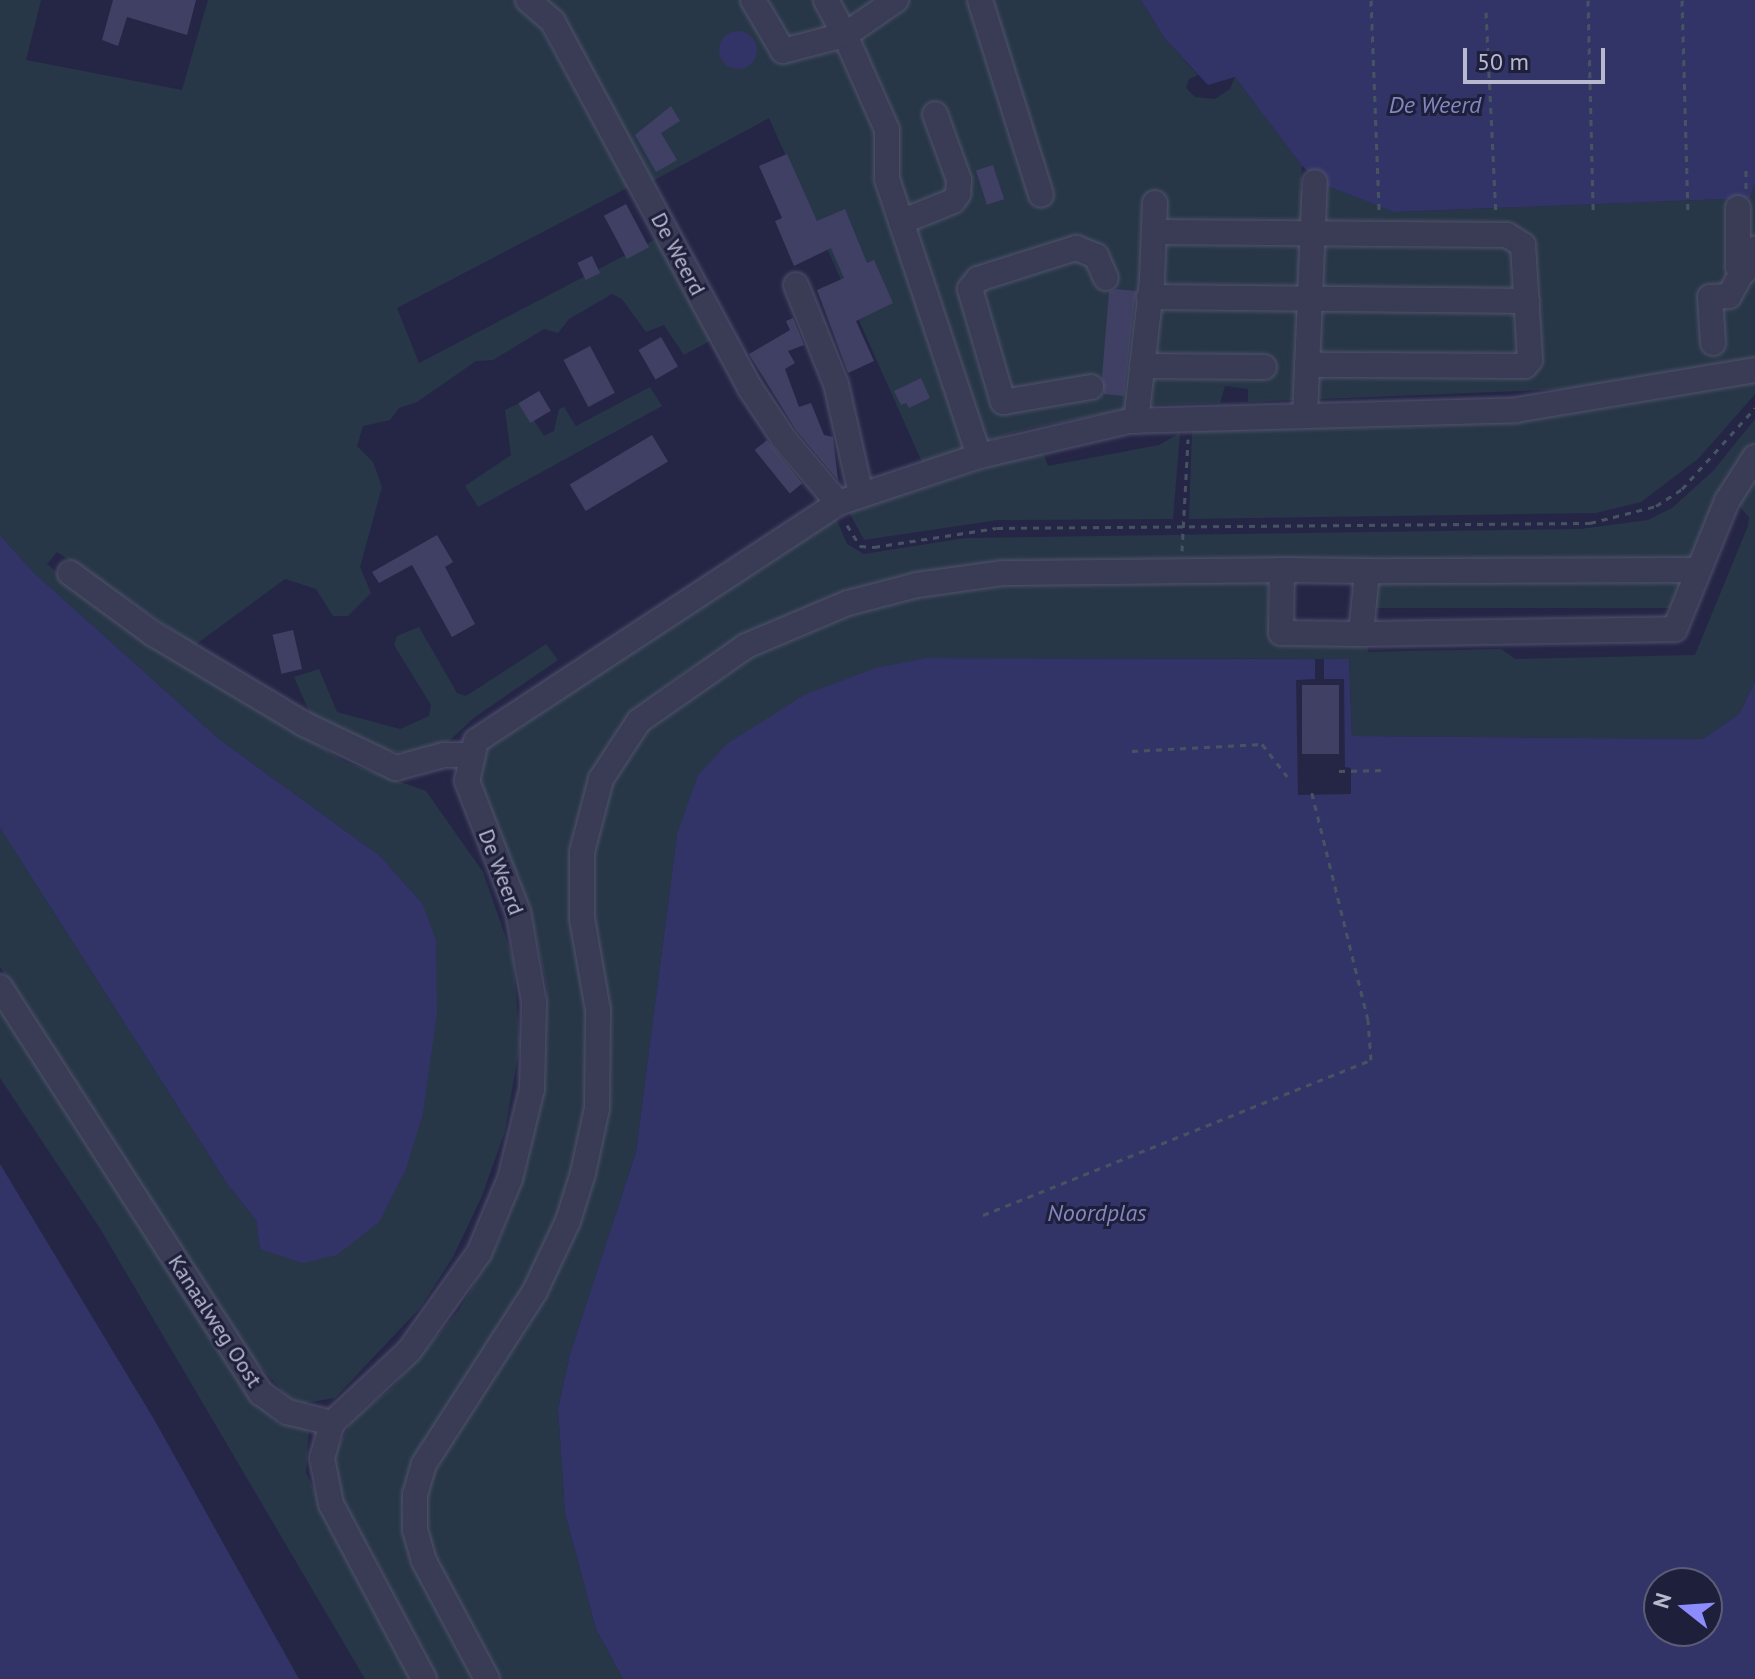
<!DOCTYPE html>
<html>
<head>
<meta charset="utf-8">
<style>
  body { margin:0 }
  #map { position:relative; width:1755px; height:1679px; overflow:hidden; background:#252646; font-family:"PT Sans",sans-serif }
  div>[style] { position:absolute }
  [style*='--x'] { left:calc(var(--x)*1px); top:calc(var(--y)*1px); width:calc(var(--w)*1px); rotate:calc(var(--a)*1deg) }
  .green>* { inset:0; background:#273747; transform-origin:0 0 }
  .water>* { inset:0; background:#323468 }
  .round { border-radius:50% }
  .building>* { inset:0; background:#3f4063; transform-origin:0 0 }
  .path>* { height:3px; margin-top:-1.5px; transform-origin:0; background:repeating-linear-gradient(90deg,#465462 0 6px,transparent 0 12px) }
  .roads { filter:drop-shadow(0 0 2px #52536d) drop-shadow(0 0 2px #52536d) }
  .minor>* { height:24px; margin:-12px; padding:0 12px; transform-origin:12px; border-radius:12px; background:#3a3b55 }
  span { translate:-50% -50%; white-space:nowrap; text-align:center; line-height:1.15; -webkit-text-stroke:6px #1e1f3b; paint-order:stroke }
  .street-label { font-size:22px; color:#b8b8ce }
  .water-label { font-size:24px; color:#8486bc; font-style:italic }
  .north { position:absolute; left:1643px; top:1567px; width:80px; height:80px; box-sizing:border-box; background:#1e1f3b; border:2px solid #5c5c76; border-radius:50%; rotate:287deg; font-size:22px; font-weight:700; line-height:32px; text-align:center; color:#b8b8ce }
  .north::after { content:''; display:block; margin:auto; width:28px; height:36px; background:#8c8cff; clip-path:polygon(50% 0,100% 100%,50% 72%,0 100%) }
  .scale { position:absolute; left:1463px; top:48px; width:142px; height:36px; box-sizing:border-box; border:4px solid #b8b8ce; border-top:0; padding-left:10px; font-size:24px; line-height:28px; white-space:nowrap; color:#b8b8ce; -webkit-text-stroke:6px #1e1f3b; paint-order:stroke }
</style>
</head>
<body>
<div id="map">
  <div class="green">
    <div style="clip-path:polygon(0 0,41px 0,26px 60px,182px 90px,208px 0,518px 0,534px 15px,629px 187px,397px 308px,419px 363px,658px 238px,715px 338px,684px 355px,664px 325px,646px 332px,622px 299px,612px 294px,569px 319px,558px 333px,544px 329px,493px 360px,476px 361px,417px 402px,399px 408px,390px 420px,363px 426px,357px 446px,373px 462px,382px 487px,360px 567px,371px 593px,348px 616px,333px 616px,316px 589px,285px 579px,195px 645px,57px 552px,47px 564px,96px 605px,345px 762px,426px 791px,483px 872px,513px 958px,520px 1044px,505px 1131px,482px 1196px,453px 1257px,420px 1308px,335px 1398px,304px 1403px,290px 1399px,254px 1360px,0 967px,0 828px,228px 1185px,256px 1220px,260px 1249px,422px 903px,380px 856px,219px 739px,33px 572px,0 535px)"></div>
    <div style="clip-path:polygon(541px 0,1141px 0,1165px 39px,1198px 75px,1189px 79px,1186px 88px,1195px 97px,1215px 99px,1230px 89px,1235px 77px,1302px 166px,1300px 191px,1325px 185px,1395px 212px,1750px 198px,1755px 183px,1755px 358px,1569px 389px,1248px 402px,1248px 389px,1225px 386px,1220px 403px,1147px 405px,1022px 430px,922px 462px,769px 118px,649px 183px)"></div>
    <div style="clip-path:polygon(1755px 380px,1755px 394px,1699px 458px,1641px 502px,1596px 513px,1189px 519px,1192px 431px)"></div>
    <div style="clip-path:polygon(650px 387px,662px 406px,478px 507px,465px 486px,511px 455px,505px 410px,522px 402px,544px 436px,554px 431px,559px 409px,564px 407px,576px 426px)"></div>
    <div style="clip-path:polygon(1755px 419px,1755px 447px,1691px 559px,1006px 566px,760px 630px,691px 668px,650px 698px,621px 730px,584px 805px,593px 1062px,578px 1170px,531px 1285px,407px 1482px,402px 1502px,403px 1527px,477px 1679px,434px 1679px,338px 1495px,331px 1460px,352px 1421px,394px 1386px,459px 1310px,498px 1243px,525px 1171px,545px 1071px,547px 987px,529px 905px,477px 787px,477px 762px,490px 740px,835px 516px,847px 544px,864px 554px,965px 538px,1580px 529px,1648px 520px,1672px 508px,1713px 471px)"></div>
    <div style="clip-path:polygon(1180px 433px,1173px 519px,998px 520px,864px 540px,850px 514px,852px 509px,1033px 453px,1044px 455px,1048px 466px,1159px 445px)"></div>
    <div style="clip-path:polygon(1755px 475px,1755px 682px,1739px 714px,1703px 739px,1352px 736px,1349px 659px,927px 658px,677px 836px,636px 1152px,570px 1354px,558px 1409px,565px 1513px,596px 1629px,623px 1679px,495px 1679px,437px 1568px,421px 1518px,432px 1464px,591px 1172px,589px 859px,614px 770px,660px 712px,756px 651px,830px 619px,915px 593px,996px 583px,1268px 580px,1269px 638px,1367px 638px,1368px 652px,1501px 649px,1515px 659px,1695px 655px,1748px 526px,1749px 517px,1738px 505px)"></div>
    <div style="left:1357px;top:579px;width:326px;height:29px"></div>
    <div style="clip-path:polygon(419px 627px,457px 693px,466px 696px,546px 644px,558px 660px,475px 717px,448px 742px,409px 753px,378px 750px,313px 720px,294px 677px,319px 669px,337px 712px,400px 729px,429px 716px,431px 705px,394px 645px,397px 636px)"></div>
    <div style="clip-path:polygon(0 994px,259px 1405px,279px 1424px,309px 1427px,306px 1473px,413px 1679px,365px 1679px,101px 1230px,0 1078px)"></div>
  </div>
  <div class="water">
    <div style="clip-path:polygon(1141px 0,1755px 0,1755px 183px,1750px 198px,1394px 212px,1325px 185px,1302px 166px,1235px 77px,1208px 85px,1165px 39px)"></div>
    <div class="round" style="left:719px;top:31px;width:38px;height:38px"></div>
    <div style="clip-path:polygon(0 535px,33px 572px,219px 739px,380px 856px,422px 903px,436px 940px,437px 1013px,423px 1113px,406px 1169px,379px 1222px,337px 1255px,303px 1263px,260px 1249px,256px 1220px,228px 1185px,0 828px)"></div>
    <div style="clip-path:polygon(evenodd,927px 658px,1315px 659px,1315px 679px,1296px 680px,1298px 795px,1351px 794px,1351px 768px,1345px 767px,1344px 679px,1324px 679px,1324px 659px,1349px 659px,1352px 736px,1703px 739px,1739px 714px,1755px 682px,1755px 1679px,623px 1679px,596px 1629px,565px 1513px,558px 1409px,570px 1354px,636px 1152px,677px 835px,698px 775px,728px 743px,806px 694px,876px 668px,927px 658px,1659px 1583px,1707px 1583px,1707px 1631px,1659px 1631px,1659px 1583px)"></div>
    <div style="clip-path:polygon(0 1164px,155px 1421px,299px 1679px,0 1679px)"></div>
  </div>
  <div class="building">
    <div style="clip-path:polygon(113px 0,196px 0,187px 35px,127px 17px,118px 46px,102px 40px)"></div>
    <div style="clip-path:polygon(671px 106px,680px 121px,661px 133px,677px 160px,656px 172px,635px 135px)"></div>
    <div style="clip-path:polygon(787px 154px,817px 221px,845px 209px,867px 263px,874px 260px,893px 303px,856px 321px,874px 361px,848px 373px,817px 290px,844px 278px,831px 248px,794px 266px,775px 221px,782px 218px,759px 166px)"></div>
    <div style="left:993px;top:165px;width:36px;height:18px;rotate:72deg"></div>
    <div style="left:626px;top:204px;width:49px;height:25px;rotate:62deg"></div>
    <div style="left:592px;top:256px;width:19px;height:16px;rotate:65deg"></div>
    <div style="clip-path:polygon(1116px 289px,1136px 291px,1124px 396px,1104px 394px,1102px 377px,1109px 292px)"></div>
    <div style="clip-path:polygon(793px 318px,804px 345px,788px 351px,795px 363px,785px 369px,799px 407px,811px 403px,824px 435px,833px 437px,838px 480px,796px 430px,749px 354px,790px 330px,786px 321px)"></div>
    <div style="left:661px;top:337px;width:34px;height:26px;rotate:60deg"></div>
    <div style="left:590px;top:346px;width:53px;height:30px;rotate:62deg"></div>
    <div style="clip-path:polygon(921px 378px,930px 398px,909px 408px,906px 403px,901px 405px,894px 391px)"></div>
    <div style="left:539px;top:391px;width:23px;height:24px;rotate:59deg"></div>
    <div style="left:652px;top:435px;width:31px;height:96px;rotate:59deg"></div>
    <div style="left:767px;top:440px;width:56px;height:16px;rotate:51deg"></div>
    <div style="clip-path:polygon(437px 535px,453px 562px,445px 567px,475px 624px,452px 637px,412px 565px,379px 583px,372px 572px)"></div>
    <div style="left:293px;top:630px;width:40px;height:21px;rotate:77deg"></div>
    <div style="left:1302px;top:685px;width:37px;height:69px"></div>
  </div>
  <div class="path">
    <div style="--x:1371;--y:0;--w:212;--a:87.8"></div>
    <div style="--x:1588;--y:0;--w:212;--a:88.6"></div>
    <div style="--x:1682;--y:0;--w:210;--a:88.4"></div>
    <div style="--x:1486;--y:12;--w:202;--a:87.2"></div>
    <div style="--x:1746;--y:189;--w:20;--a:-90"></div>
    <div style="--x:847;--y:525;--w:25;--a:58"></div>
    <div style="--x:860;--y:546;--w:14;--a:4"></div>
    <div style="--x:874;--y:547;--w:124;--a:-8.8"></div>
    <div style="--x:997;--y:528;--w:593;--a:-0.48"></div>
    <div style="--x:1590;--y:523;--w:68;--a:-14.4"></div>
    <div style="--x:1656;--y:506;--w:31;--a:-33"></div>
    <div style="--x:1682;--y:489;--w:109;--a:-48"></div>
    <div style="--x:1182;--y:551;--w:112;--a:-86.9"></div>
    <div style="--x:1132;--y:751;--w:130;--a:-3.1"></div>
    <div style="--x:1262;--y:744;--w:41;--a:52"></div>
    <div style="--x:1339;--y:771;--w:46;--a:-1.2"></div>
    <div style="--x:983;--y:1215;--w:418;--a:-21.8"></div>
    <div style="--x:1371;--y:1060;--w:40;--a:-94.3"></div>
    <div style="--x:1368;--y:1020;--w:237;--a:-103.9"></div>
  </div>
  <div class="roads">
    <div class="minor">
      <div style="--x:528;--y:0;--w:33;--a:41"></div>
      <div style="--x:553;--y:22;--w:416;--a:61.7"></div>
      <div style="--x:750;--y:388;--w:61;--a:56.3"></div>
      <div style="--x:784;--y:439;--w:84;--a:49.8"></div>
      <div style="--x:753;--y:0;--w:59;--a:59.5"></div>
      <div style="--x:783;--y:51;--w:64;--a:-14.5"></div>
      <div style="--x:845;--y:35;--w:104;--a:66.1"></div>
      <div style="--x:887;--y:130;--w:49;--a:90"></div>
      <div style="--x:887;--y:179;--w:292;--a:71.6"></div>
      <div style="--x:826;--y:0;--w:40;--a:62"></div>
      <div style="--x:845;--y:35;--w:62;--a:-34.5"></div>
      <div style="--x:980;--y:0;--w:204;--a:72.6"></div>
      <div style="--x:1738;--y:208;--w:59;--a:90"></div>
      <div style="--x:1738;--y:267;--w:8;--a:30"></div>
      <div style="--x:901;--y:222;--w:56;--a:-22"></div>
      <div style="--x:953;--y:201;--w:9;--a:-54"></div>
      <div style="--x:958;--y:194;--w:14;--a:-86"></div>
      <div style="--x:959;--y:180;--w:70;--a:-110"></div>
      <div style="--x:1154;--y:232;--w:353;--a:0.5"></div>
      <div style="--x:1507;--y:235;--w:19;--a:32"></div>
      <div style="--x:1523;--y:245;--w:115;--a:86.5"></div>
      <div style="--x:1530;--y:360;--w:8;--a:130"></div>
      <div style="--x:1525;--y:366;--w:218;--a:-179.7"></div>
      <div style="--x:796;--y:285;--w:107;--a:68"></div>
      <div style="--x:836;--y:384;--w:113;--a:77.2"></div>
      <div style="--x:1149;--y:297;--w:378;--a:0.6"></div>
      <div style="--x:1713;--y:343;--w:46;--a:-93.7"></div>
      <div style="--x:1710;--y:297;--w:19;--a:-3"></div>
      <div style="--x:1729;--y:296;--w:54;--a:-61"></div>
      <div style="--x:1142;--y:366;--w:122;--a:0.5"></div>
      <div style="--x:1091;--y:387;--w:89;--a:170.3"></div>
      <div style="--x:1003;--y:402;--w:118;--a:-106.3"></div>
      <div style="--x:970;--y:289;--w:13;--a:-51"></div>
      <div style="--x:978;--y:279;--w:103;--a:-17.6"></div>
      <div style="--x:1076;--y:248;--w:22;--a:22"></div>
      <div style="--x:1096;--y:256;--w:24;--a:66"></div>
      <div style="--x:1305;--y:416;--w:234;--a:-87.6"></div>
      <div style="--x:1136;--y:421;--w:142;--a:-83.5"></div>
      <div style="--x:1152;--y:280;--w:77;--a:-87.8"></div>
      <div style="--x:1282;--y:570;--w:85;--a:0.7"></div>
      <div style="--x:1696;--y:570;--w:329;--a:179.8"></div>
      <div style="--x:1367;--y:571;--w:63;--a:95.4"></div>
      <div style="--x:1361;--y:634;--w:314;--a:-0.9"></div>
      <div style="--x:1675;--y:629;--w:138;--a:-67.9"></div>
      <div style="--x:1727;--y:501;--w:52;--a:-57.5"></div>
      <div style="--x:70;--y:573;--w:102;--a:36.2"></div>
      <div style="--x:152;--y:633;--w:177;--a:30.9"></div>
      <div style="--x:304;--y:724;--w:102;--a:25.6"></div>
      <div style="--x:396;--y:768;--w:50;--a:-15.2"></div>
      <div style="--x:444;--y:755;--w:25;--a:0"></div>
      <div style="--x:0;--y:987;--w:483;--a:57.3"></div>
      <div style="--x:261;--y:1393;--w:32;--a:36"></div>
      <div style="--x:287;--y:1412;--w:46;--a:13.7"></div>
      <div style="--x:424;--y:1679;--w:198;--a:-118"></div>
      <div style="--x:331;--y:1504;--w:47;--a:-101.1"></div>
      <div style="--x:322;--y:1458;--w:36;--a:-74"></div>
      <div style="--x:332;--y:1423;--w:105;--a:-43.1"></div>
      <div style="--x:409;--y:1351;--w:120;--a:-54.5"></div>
      <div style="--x:479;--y:1253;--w:80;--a:-67.3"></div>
      <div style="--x:510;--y:1179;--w:93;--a:-76.3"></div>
      <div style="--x:532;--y:1089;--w:87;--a:-88.7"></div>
      <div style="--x:534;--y:1002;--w:91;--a:-100.1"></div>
      <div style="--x:518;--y:912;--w:141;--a:-111.3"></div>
      <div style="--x:467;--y:781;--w:41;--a:-77.3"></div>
      <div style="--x:476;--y:741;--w:433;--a:-33.3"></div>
      <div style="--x:838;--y:503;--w:149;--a:-18.4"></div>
      <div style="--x:979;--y:456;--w:155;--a:-13.1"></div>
      <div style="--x:1130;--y:421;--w:386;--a:-1.6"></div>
      <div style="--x:1516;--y:410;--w:242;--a:-9.5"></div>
      <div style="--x:487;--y:1679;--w:134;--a:-118.1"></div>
      <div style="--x:424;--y:1561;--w:32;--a:-106"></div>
      <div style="--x:415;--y:1530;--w:35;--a:-90"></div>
      <div style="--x:415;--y:1495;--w:32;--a:-74"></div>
      <div style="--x:424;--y:1464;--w:206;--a:-57.3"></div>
      <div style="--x:535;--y:1291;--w:77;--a:-64.8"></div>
      <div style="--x:568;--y:1221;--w:50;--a:-72.6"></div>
      <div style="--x:583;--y:1173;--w:66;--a:-77.8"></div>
      <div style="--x:597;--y:1108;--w:98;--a:-89.4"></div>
      <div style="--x:598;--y:1010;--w:93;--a:-99.9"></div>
      <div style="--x:582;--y:918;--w:66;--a:-90"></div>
      <div style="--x:582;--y:852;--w:75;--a:-75.4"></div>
      <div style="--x:601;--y:779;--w:69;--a:-56.8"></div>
      <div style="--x:639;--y:721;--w:131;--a:-35"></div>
      <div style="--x:746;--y:646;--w:111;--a:-22.9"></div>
      <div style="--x:848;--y:603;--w:71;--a:-14.6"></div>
      <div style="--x:917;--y:585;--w:86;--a:-8"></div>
      <div style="--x:1002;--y:573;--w:280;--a:-0.6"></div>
      <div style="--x:1282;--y:570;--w:63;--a:90.9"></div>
      <div style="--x:1281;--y:633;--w:80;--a:0.7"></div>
    </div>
  </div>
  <div class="street-label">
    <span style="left:678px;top:254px;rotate:62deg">De Weerd</span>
    <span style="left:501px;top:872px;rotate:69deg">De Weerd</span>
    <span style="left:215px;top:1321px;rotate:57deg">Kanaalweg Oost</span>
  </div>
  <div class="water-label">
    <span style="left:1435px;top:105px">De Weerd</span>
    <span style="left:1097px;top:1213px">Noordplas</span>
  </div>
  <div class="north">N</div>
  <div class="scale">50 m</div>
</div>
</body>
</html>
